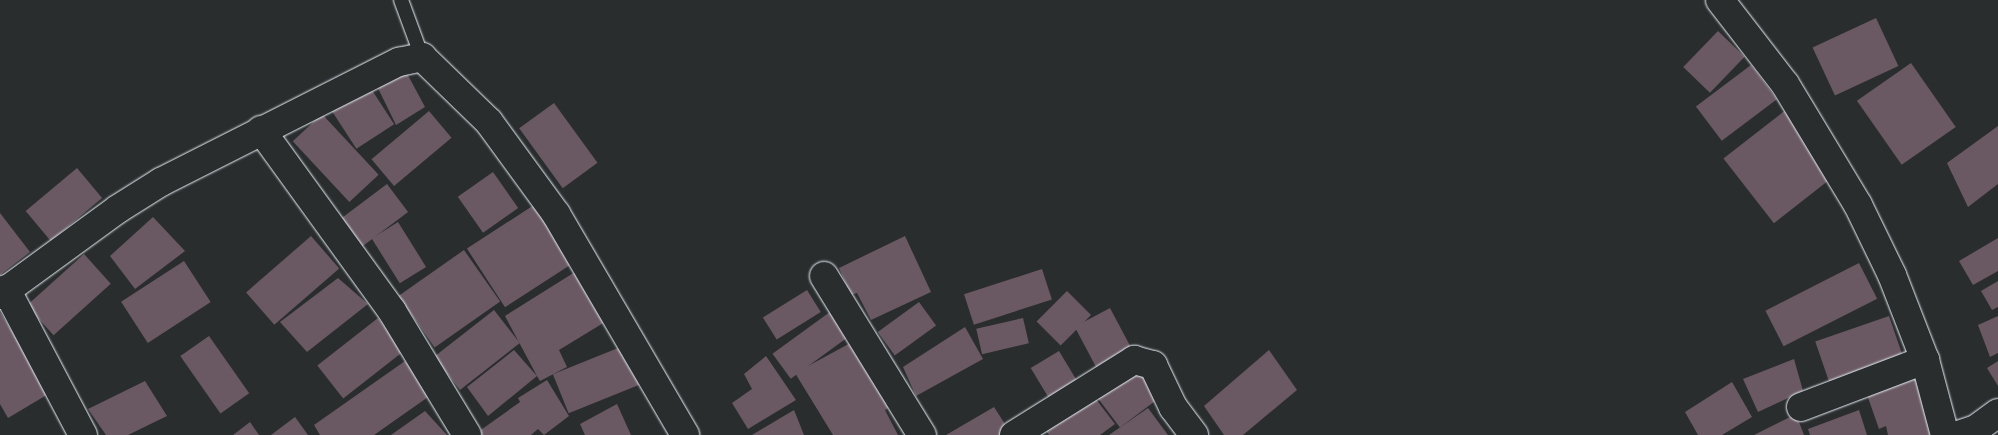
<!DOCTYPE html>
<html>
<head>
<meta charset="utf-8">
<style>
  body { margin:0 }
  #map { position:relative; width:1998px; height:435px; overflow:hidden; background:#2a2d2e; font-family:Pangolin,sans-serif }
  div>[style] { position:absolute }
  [style*='--x'] { left:calc(var(--x)*1px); top:calc(var(--y)*1px); width:calc(var(--w)*1px); rotate:calc(var(--a)*1deg) }
  .building>* { inset:0; background:#6a5962; transform-origin:0 0 }
  .roads { filter:drop-shadow(0 0 1px #e8f1f8) drop-shadow(0 0 1px #e8f1f8) }
  .lane>* { height:14px; margin:-7px; padding:0 7px; transform-origin:7px; border-radius:7px; background:#2a2d2e }
  .street>* { height:28px; margin:-14px; padding:0 14px; transform-origin:14px; border-radius:14px; background:#2a2d2e }
  span { translate:-50% -50%; white-space:nowrap; text-align:center; line-height:1.15; -webkit-text-stroke:4px #2a2d2e; paint-order:stroke }
</style>
</head>
<body>
<div id="map">
  <div class="building">
    <div style="left:1876px;top:18px;width:53px;height:70px;rotate:65deg"></div>
    <div style="left:1718px;top:31px;width:37px;height:50px;rotate:44deg"></div>
    <div style="left:1911px;top:63px;width:78px;height:66px;rotate:55deg"></div>
    <div style="left:1751px;top:65px;width:43px;height:69px;rotate:53deg"></div>
    <div style="clip-path:polygon(403px 66px,425px 107px,396px 125px,376px 84px)"></div>
    <div style="left:368px;top:84px;width:48px;height:45px;rotate:57deg"></div>
    <div style="left:554px;top:103px;width:74px;height:43px;rotate:54deg"></div>
    <div style="left:1792px;top:105px;width:82px;height:87px;rotate:52deg"></div>
    <div style="left:429px;top:111px;width:35px;height:75px;rotate:50deg"></div>
    <div style="left:322px;top:114px;width:83px;height:40px;rotate:47deg"></div>
    <div style="clip-path:polygon(1998px 126px,1998px 184px,1968px 207px,1947px 163px)"></div>
    <div style="left:77px;top:168px;width:39px;height:67px;rotate:50deg"></div>
    <div style="left:493px;top:172px;width:44px;height:43px;rotate:55deg"></div>
    <div style="left:387px;top:184px;width:35px;height:60px;rotate:53deg"></div>
    <div style="left:534px;top:205px;width:70px;height:80px;rotate:57deg"></div>
    <div style="clip-path:polygon(0 213px,30px 252px,0 275px)"></div>
    <div style="clip-path:polygon(153px 217px,185px 251px,135px 289px,110px 256px)"></div>
    <div style="left:398px;top:222px;width:53px;height:31px;rotate:58deg"></div>
    <div style="left:311px;top:236px;width:43px;height:86px;rotate:49deg"></div>
    <div style="clip-path:polygon(905px 236px,931px 292px,871px 320px,857px 293px,851px 295px,839px 268px)"></div>
    <div style="clip-path:polygon(1998px 238px,1998px 271px,1973px 285px,1959px 261px)"></div>
    <div style="left:464px;top:250px;width:63px;height:80px;rotate:55deg"></div>
    <div style="left:84px;top:254px;width:40px;height:77px;rotate:48deg"></div>
    <div style="left:184px;top:261px;width:49px;height:75px;rotate:57deg"></div>
    <div style="left:1859px;top:263px;width:40px;height:105px;rotate:63deg"></div>
    <div style="left:1042px;top:269px;width:32px;height:82px;rotate:72deg"></div>
    <div style="clip-path:polygon(575px 272px,605px 322px,559px 350px,567px 367px,540px 381px,537px 376px,488px 416px,467px 387px,514px 350px,537px 376px,505px 316px)"></div>
    <div style="clip-path:polygon(338px 278px,368px 304px,307px 352px,280px 322px)"></div>
    <div style="clip-path:polygon(1998px 281px,1998px 307px,1992px 310px,1981px 291px)"></div>
    <div style="left:807px;top:290px;width:26px;height:52px;rotate:58deg"></div>
    <div style="left:1067px;top:291px;width:34px;height:43px;rotate:45deg"></div>
    <div style="left:919px;top:302px;width:29px;height:51px;rotate:54deg"></div>
    <div style="left:1110px;top:308px;width:50px;height:40px;rotate:62deg"></div>
    <div style="left:834px;top:309px;width:31px;height:76px;rotate:54deg"></div>
    <div style="left:494px;top:310px;width:42px;height:76px;rotate:52deg"></div>
    <div style="clip-path:polygon(0 312px,50px 393px,8px 418px,0 404px)"></div>
    <div style="left:1889px;top:316px;width:46px;height:78px;rotate:71deg"></div>
    <div style="clip-path:polygon(1998px 316px,1998px 353px,1990px 357px,1978px 325px)"></div>
    <div style="left:378px;top:318px;width:42px;height:77px;rotate:52deg"></div>
    <div style="left:1023px;top:318px;width:26px;height:48px;rotate:77deg"></div>
    <div style="clip-path:polygon(965px 327px,983px 359px,916px 396px,903px 367px)"></div>
    <div style="left:209px;top:336px;width:70px;height:35px;rotate:55deg"></div>
    <div style="clip-path:polygon(856px 340px,895px 404px,885px 410px,898px 435px,833px 435px,795px 373px)"></div>
    <div style="left:628px;top:344px;width:42px;height:81px;rotate:68deg"></div>
    <div style="clip-path:polygon(1269px 350px,1297px 390px,1243px 435px,1224px 435px,1204px 406px)"></div>
    <div style="left:1059px;top:351px;width:43px;height:33px;rotate:59deg"></div>
    <div style="clip-path:polygon(766px 356px,796px 400px,748px 429px,732px 403px,752px 389px,744px 374px)"></div>
    <div style="clip-path:polygon(1794px 359px,1803px 391px,1758px 412px,1743px 379px)"></div>
    <div style="clip-path:polygon(405px 361px,431px 395px,374px 435px,320px 435px,314px 425px)"></div>
    <div style="clip-path:polygon(1998px 361px,1998px 386px,1987px 368px)"></div>
    <div style="left:1139px;top:363px;width:40px;height:54px;rotate:53deg"></div>
    <div style="clip-path:polygon(1913px 370px,1935px 435px,1888px 435px,1886px 426px,1879px 429px,1864px 386px)"></div>
    <div style="clip-path:polygon(547px 380px,569px 416px,544px 435px,538px 429px,531px 435px,480px 435px,478px 432px,520px 402px,518px 398px)"></div>
    <div style="clip-path:polygon(145px 381px,167px 416px,128px 435px,106px 435px,88px 409px)"></div>
    <div style="clip-path:polygon(1732px 382px,1752px 417px,1722px 435px,1698px 435px,1685px 412px)"></div>
    <div style="clip-path:polygon(1092px 394px,1115px 424px,1100px 435px,1049px 435px,1045px 429px)"></div>
    <div style="clip-path:polygon(617px 404px,631px 435px,585px 435px,580px 424px)"></div>
    <div style="clip-path:polygon(994px 407px,1012px 435px,946px 435px)"></div>
    <div style="clip-path:polygon(1148px 408px,1168px 435px,1109px 435px)"></div>
    <div style="clip-path:polygon(794px 410px,804px 435px,752px 435px)"></div>
    <div style="clip-path:polygon(1859px 410px,1867px 435px,1810px 435px,1808px 429px)"></div>
    <div style="clip-path:polygon(425px 411px,447px 435px,391px 435px)"></div>
    <div style="clip-path:polygon(1796px 414px,1804px 435px,1754px 435px)"></div>
    <div style="clip-path:polygon(295px 417px,308px 435px,271px 435px)"></div>
    <div style="clip-path:polygon(250px 422px,259px 435px,233px 435px)"></div>
  </div>
  <div class="roads">
    <div class="lane">
      <div style="--x:401;--y:0;--w:61;--a:69.8"></div>
    </div>
    <div class="street">
      <div style="--x:1720;--y:0;--w:106;--a:52.3"></div>
      <div style="--x:1785;--y:84;--w:141;--a:58.9"></div>
      <div style="--x:1858;--y:205;--w:78;--a:64.1"></div>
      <div style="--x:1892;--y:275;--w:91;--a:68.8"></div>
      <div style="--x:1925;--y:360;--w:78;--a:75.1"></div>
      <div style="--x:261;--y:130;--w:223;--a:54.1"></div>
      <div style="--x:392;--y:311;--w:145;--a:58.8"></div>
      <div style="--x:824;--y:276;--w:187;--a:58.4"></div>
      <div style="--x:6;--y:289;--w:165;--a:62.2"></div>
      <div style="--x:0;--y:295;--w:146;--a:-36.1"></div>
      <div style="--x:118;--y:209;--w:51;--a:-32.1"></div>
      <div style="--x:161;--y:182;--w:267;--a:-26.8"></div>
      <div style="--x:399;--y:62;--w:24;--a:-12"></div>
      <div style="--x:422;--y:57;--w:93;--a:44.1"></div>
      <div style="--x:489;--y:122;--w:114;--a:53.9"></div>
      <div style="--x:556;--y:214;--w:256;--a:59.7"></div>
      <div style="--x:1801;--y:407;--w:133;--a:-20.8"></div>
      <div style="--x:1014;--y:435;--w:142;--a:-32"></div>
      <div style="--x:1134;--y:360;--w:20;--a:15"></div>
      <div style="--x:1153;--y:365;--w:47;--a:64.5"></div>
      <div style="--x:1173;--y:407;--w:35;--a:53"></div>
      <div style="--x:1958;--y:435;--w:19;--a:-18"></div>
      <div style="--x:1976;--y:429;--w:27;--a:-36"></div>
    </div>
  </div>
</div>
</body>
</html>
